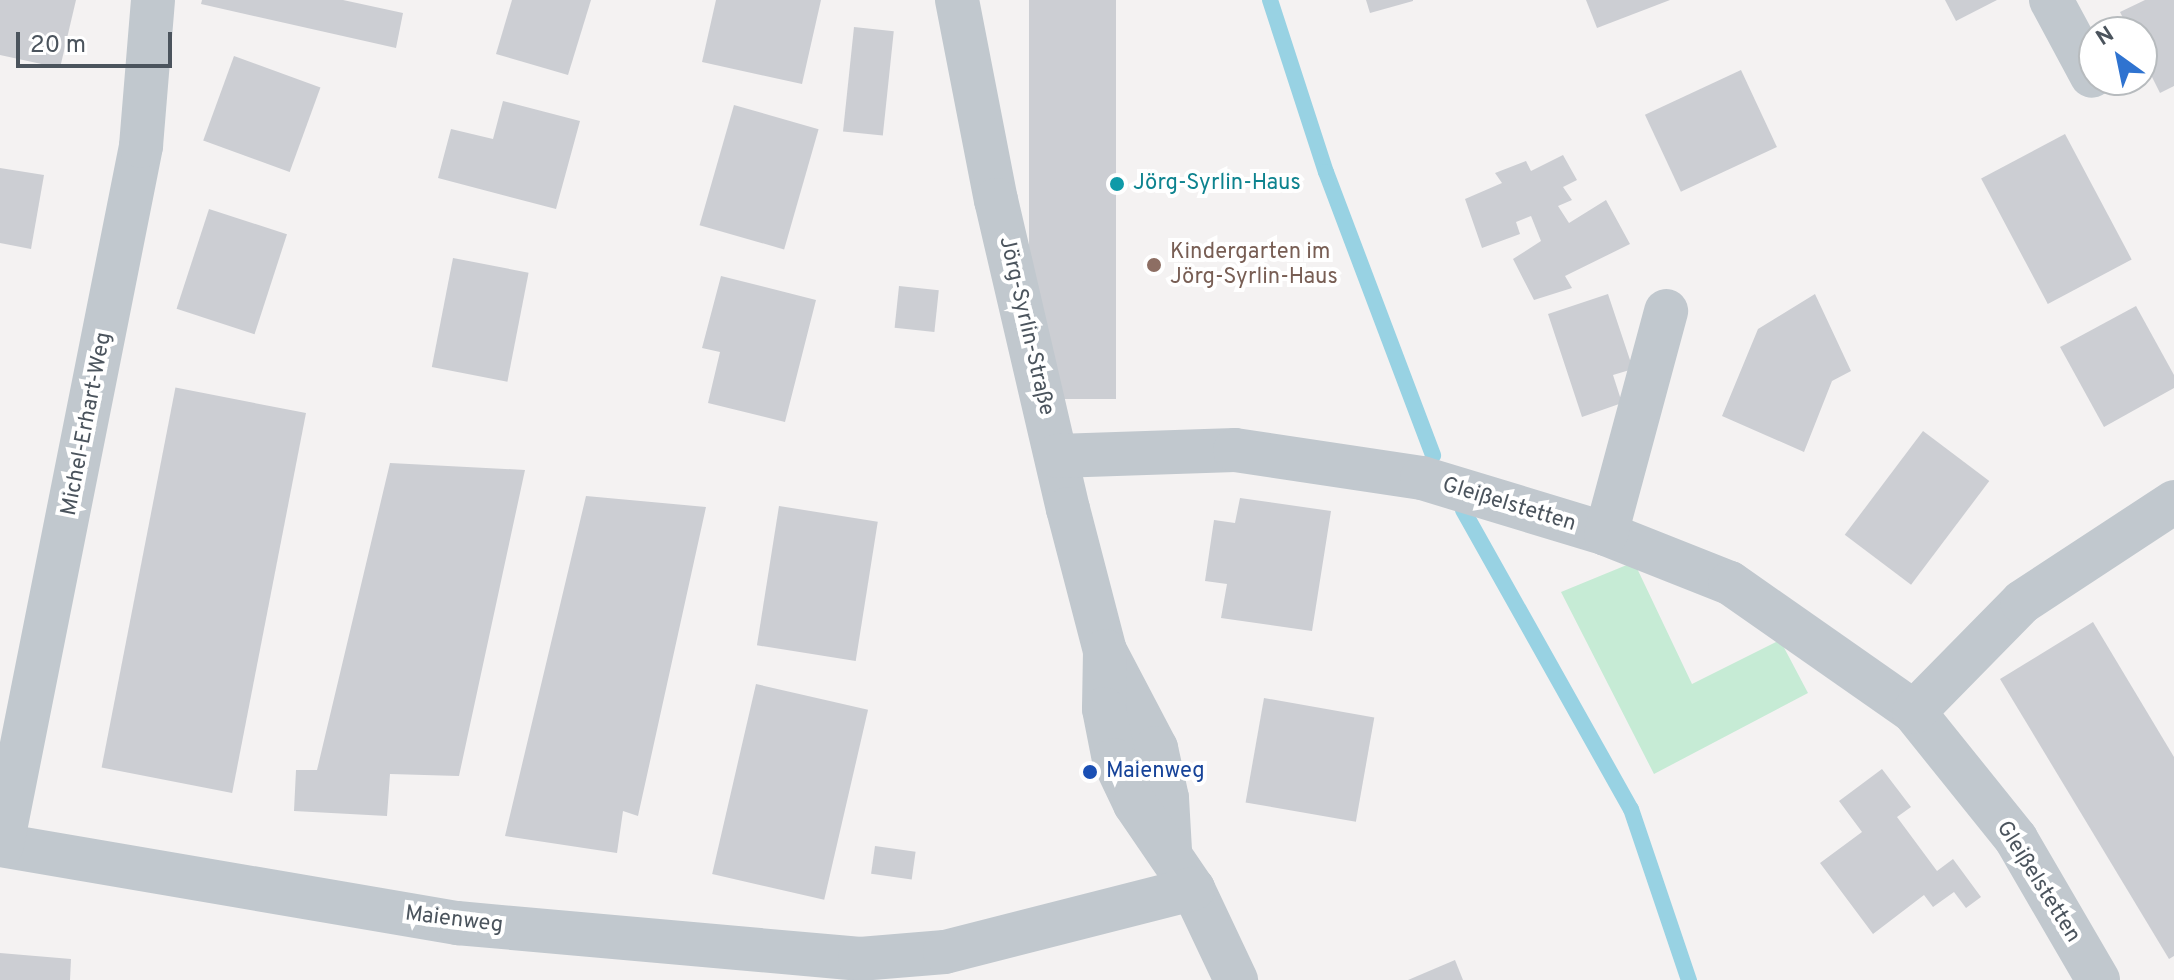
<!DOCTYPE html>
<html>
<head>
<meta charset="utf-8">
<style>
  body { margin:0 }
  #map { position:relative; width:2174px; height:980px; overflow:hidden; background:#f4f2f2; font-family:Overpass,sans-serif }
  div>[style] { position:absolute }
  [style*='--x'] { left:calc(var(--x)*1px); top:calc(var(--y)*1px); width:calc(var(--w)*1px); rotate:calc(var(--a)*1deg) }
  .green>* { inset:0; background:#c6ebd5 }
  .stream>* { height:16px; margin:-8px; padding:0 8px; transform-origin:8px; border-radius:8px; background:#98d2e3 }
  .building>* { inset:0; background:#ccced3; transform-origin:0 0 }
  .street>* { height:44px; margin:-22px; padding:0 22px; transform-origin:22px; border-radius:22px; background:#c1c8ce }
  .dots>* { width:22px; height:22px; translate:-50% -50%; box-sizing:border-box; border:4px solid #fff; border-radius:50% }
  span { translate:-50% -50%; white-space:nowrap; text-align:center; line-height:1.15; -webkit-text-stroke:8px #fff; paint-order:stroke }
  .culture-label { font-size:22px; color:#0d838f }
  .left { translate:0 -50%; text-align:left }
  .education-label { font-size:22px; color:#785e54 }
  .street-label { font-size:22px; color:#4b545d }
  .transit-label { font-size:22px; color:#164399 }
  .north { position:absolute; left:2078px; top:16px; width:80px; height:80px; box-sizing:border-box; background:#fff; border:2px solid #b7bbbe; border-radius:50%; rotate:327deg; font-size:22px; font-weight:700; line-height:32px; text-align:center; color:#4b545d }
  .north::after { content:''; display:block; margin:auto; width:28px; height:36px; background:#2f73d0; clip-path:polygon(50% 0,100% 100%,50% 72%,0 100%) }
  .scale { position:absolute; left:16px; top:32px; width:156px; height:36px; box-sizing:border-box; border:4px solid #4b545d; border-top:0; padding-left:10px; font-size:24px; line-height:28px; white-space:nowrap; color:#4b545d; -webkit-text-stroke:6px #fff; paint-order:stroke }
</style>
</head>
<body>
<div id="map">
  <div class="green">
    <div style="clip-path:polygon(1634px 562px,1692px 684px,1780px 640px,1808px 693px,1654px 774px,1561px 592px)"></div>
  </div>
  <div class="stream">
    <div style="--x:1270;--y:0;--w:181;--a:72"></div>
    <div style="--x:1326;--y:172;--w:303;--a:69.3"></div>
    <div style="--x:1463;--y:510;--w:343;--a:60.7"></div>
    <div style="--x:1631;--y:809;--w:181;--a:71.3"></div>
  </div>
  <div class="building">
    <div style="clip-path:polygon(0 0,76px 0,60px 68px,0 55px)"></div>
    <div style="clip-path:polygon(202px 0,343px 0,403px 13px,396px 48px,201px 4px)"></div>
    <div style="clip-path:polygon(512px 0,591px 0,568px 75px,496px 54px)"></div>
    <div style="clip-path:polygon(716px 0,821px 0,802px 84px,702px 62px)"></div>
    <div style="left:1029px;top:0;width:87px;height:399px"></div>
    <div style="clip-path:polygon(1366px 0,1413px 0,1413px 1px,1370px 13px)"></div>
    <div style="clip-path:polygon(1586px 0,1670px 0,1597px 28px)"></div>
    <div style="clip-path:polygon(1945px 0,1997px 0,1956px 21px)"></div>
    <div style="clip-path:polygon(2145px 0,2174px 0,2174px 86px,2160px 93px,2142px 57px,2142px 32px,2130px 32px,2120px 12px)"></div>
    <div style="left:854px;top:27px;width:40px;height:105px;rotate:6deg"></div>
    <div style="left:234px;top:56px;width:92px;height:90px;rotate:20deg"></div>
    <div style="left:1741px;top:70px;width:85px;height:106px;rotate:65deg"></div>
    <div style="clip-path:polygon(503px 101px,580px 121px,556px 209px,438px 178px,451px 129px,493px 139px)"></div>
    <div style="left:734px;top:105px;width:88px;height:125px;rotate:16deg"></div>
    <div style="left:2065px;top:134px;width:142px;height:95px;rotate:62deg"></div>
    <div style="clip-path:polygon(1563px 155px,1577px 180px,1563px 187px,1572px 200px,1558px 206px,1569px 223px,1606px 200px,1630px 244px,1565px 276px,1572px 288px,1534px 300px,1513px 259px,1541px 241px,1531px 216px,1516px 222px,1520px 234px,1482px 248px,1465px 199px,1502px 183px,1495px 173px,1526px 161px,1531px 171px)"></div>
    <div style="clip-path:polygon(0 168px,44px 175px,31px 249px,0 243px)"></div>
    <div style="left:209px;top:209px;width:82px;height:105px;rotate:18deg"></div>
    <div style="left:453px;top:258px;width:77px;height:111px;rotate:11deg"></div>
    <div style="clip-path:polygon(721px 276px,816px 300px,785px 422px,708px 403px,720px 352px,702px 348px)"></div>
    <div style="left:899px;top:286px;width:40px;height:42px;rotate:6deg"></div>
    <div style="clip-path:polygon(1608px 294px,1633px 369px,1613px 375px,1622px 403px,1582px 417px,1548px 314px)"></div>
    <div style="clip-path:polygon(1815px 294px,1851px 371px,1832px 381px,1804px 452px,1722px 416px,1758px 329px)"></div>
    <div style="clip-path:polygon(2136px 306px,2174px 375px,2174px 388px,2104px 427px,2060px 347px)"></div>
    <div style="left:306px;top:413px;width:387px;height:133px;rotate:101deg"></div>
    <div style="left:1923px;top:431px;width:83px;height:130px;rotate:37deg"></div>
    <div style="clip-path:polygon(390px 463px,525px 470px,459px 776px,390px 774px,387px 816px,294px 811px,296px 770px,317px 770px)"></div>
    <div style="clip-path:polygon(586px 496px,706px 507px,638px 816px,623px 811px,617px 853px,505px 836px)"></div>
    <div style="clip-path:polygon(1240px 498px,1331px 511px,1312px 631px,1221px 618px,1227px 584px,1205px 581px,1214px 520px,1235px 523px)"></div>
    <div style="left:779px;top:506px;width:100px;height:141px;rotate:9deg"></div>
    <div style="clip-path:polygon(2093px 622px,2174px 757px,2174px 956px,2169px 959px,2000px 679px)"></div>
    <div style="left:756px;top:684px;width:115px;height:195px;rotate:13deg"></div>
    <div style="left:1264px;top:698px;width:112px;height:106px;rotate:10deg"></div>
    <div style="clip-path:polygon(1882px 769px,1911px 807px,1897px 817px,1937px 871px,1953px 859px,1981px 897px,1966px 908px,1954px 892px,1933px 907px,1924px 895px,1873px 934px,1820px 863px,1862px 832px,1839px 801px)"></div>
    <div style="left:875px;top:846px;width:41px;height:28px;rotate:8deg"></div>
    <div style="clip-path:polygon(0 953px,71px 959px,70px 980px,0 980px)"></div>
    <div style="clip-path:polygon(1455px 960px,1463px 980px,1408px 980px)"></div>
  </div>
  <div class="street">
    <div style="--x:957;--y:0;--w:204;--a:79"></div>
    <div style="--x:996;--y:200;--w:317;--a:76.9"></div>
    <div style="--x:1068;--y:509;--w:147;--a:75.4"></div>
    <div style="--x:1105;--y:651;--w:110;--a:62.3"></div>
    <div style="--x:1156;--y:748;--w:51;--a:77.6"></div>
    <div style="--x:1167;--y:798;--w:52;--a:86.7"></div>
    <div style="--x:2051;--y:0;--w:86;--a:61.7"></div>
    <div style="--x:1057;--y:456;--w:178;--a:-1.9"></div>
    <div style="--x:1235;--y:450;--w:189;--a:8.5"></div>
    <div style="--x:1422;--y:478;--w:192;--a:16.9"></div>
    <div style="--x:1606;--y:534;--w:133;--a:21.6"></div>
    <div style="--x:1730;--y:583;--w:225;--a:35"></div>
    <div style="--x:1914;--y:712;--w:163;--a:51.2"></div>
    <div style="--x:2016;--y:839;--w:163;--a:59.8"></div>
    <div style="--x:1606;--y:534;--w:231;--a:-74.9"></div>
    <div style="--x:1105;--y:651;--w:58;--a:91"></div>
    <div style="--x:1104;--y:709;--w:52;--a:78.9"></div>
    <div style="--x:1114;--y:760;--w:49;--a:64.5"></div>
    <div style="--x:1135;--y:804;--w:103;--a:55.7"></div>
    <div style="--x:1193;--y:889;--w:101;--a:64.7"></div>
    <div style="--x:1914;--y:712;--w:154;--a:-45.5"></div>
    <div style="--x:2022;--y:602;--w:182;--a:-33.3"></div>
    <div style="--x:0;--y:845;--w:464;--a:9.7"></div>
    <div style="--x:457;--y:923;--w:405;--a:5.1"></div>
    <div style="--x:860;--y:959;--w:85;--a:-4.7"></div>
    <div style="--x:945;--y:952;--w:256;--a:-14.3"></div>
    <div style="--x:2;--y:845;--w:713;--a:-78.75"></div>
    <div style="--x:141;--y:146;--w:146;--a:-85.3"></div>
  </div>
  <div class="dots">
    <div style="left:1117px;top:184px;background:#0f9aa8"></div>
    <div style="left:1154px;top:265px;background:#8d6e63"></div>
    <div style="left:1090px;top:772px;background:#1a4fb4"></div>
  </div>
  <div class="culture-label">
    <span class="left" style="left:1133px;top:184px">Jörg-Syrlin-Haus</span>
  </div>
  <div class="education-label">
    <span class="left" style="left:1170px;top:265px">Kindergarten im<br>Jörg-Syrlin-Haus</span>
  </div>
  <div class="street-label">
    <span style="left:1026px;top:326px;rotate:77deg">Jörg-Syrlin-Straße</span>
    <span style="left:87px;top:424px;rotate:-79deg">Michel-Erhart-Weg</span>
    <span style="left:1509px;top:505px;rotate:17deg">Gleißelstetten</span>
    <span style="left:2038px;top:882px;rotate:58deg">Gleißelstetten</span>
    <span style="left:454px;top:920px;rotate:7deg">Maienweg</span>
  </div>
  <div class="transit-label">
    <span class="left" style="left:1106px;top:772px">Maienweg</span>
  </div>
  <div class="north">N</div>
  <div class="scale">20 m</div>
</div>
</body>
</html>
